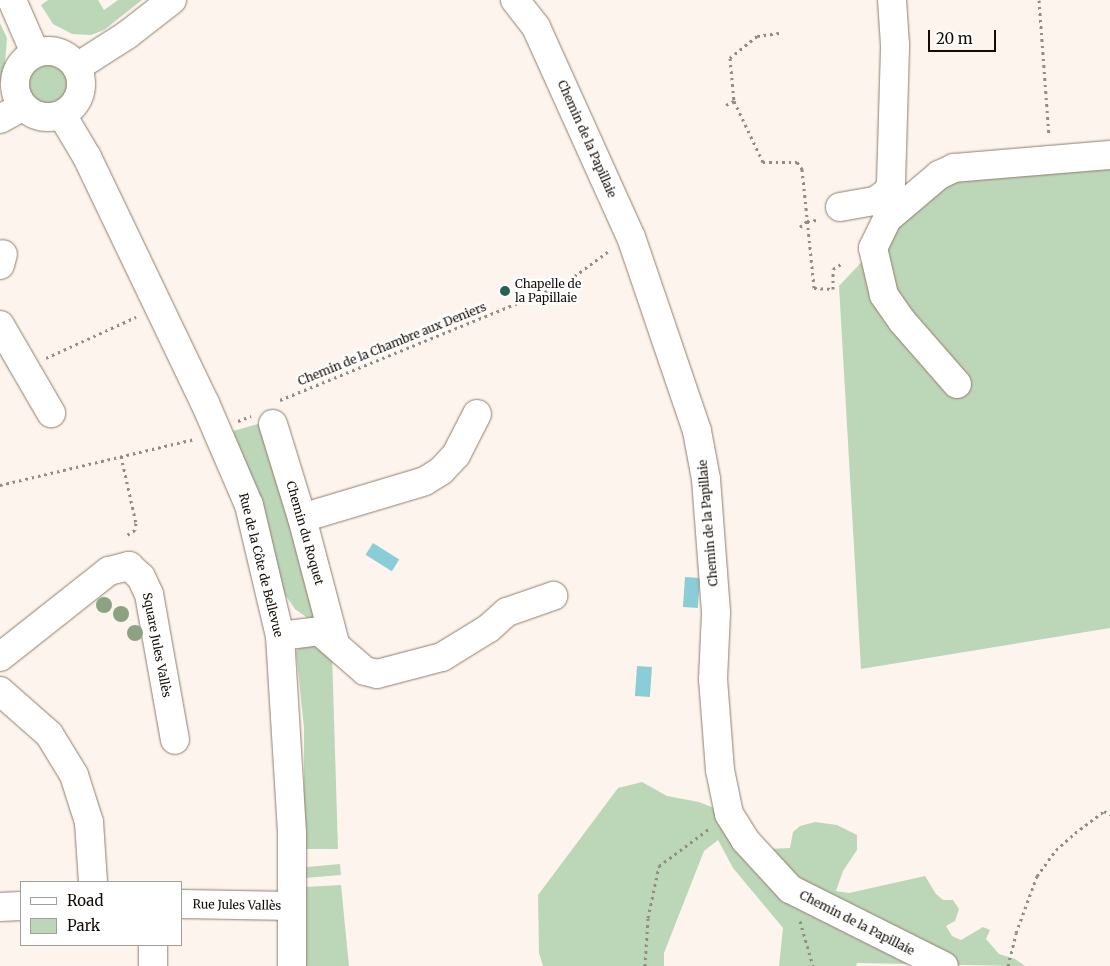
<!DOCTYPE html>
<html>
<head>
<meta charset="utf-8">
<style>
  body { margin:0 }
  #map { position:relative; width:1110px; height:966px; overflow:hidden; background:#fdf5ed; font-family:Merriweather,serif }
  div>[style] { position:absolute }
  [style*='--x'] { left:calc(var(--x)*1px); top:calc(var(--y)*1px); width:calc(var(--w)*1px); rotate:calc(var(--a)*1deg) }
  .green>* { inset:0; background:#bcd7b8; transform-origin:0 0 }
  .round { border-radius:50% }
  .water>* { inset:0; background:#8bcdd7; transform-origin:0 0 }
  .path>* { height:3px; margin-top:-1.5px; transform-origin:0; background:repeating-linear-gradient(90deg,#938c84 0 2.5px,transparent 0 6.5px) }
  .roads { filter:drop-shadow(0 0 1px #907d6c) drop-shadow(0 0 1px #907d6c) }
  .minor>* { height:28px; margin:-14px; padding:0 14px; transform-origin:14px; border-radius:14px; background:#fff }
  .minor>.ring { margin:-14px; padding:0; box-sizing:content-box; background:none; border:28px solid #fff; border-radius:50% }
  .trees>* { width:16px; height:16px; margin:-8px; border-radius:50%; background:#8ca281 }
  .dots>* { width:14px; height:14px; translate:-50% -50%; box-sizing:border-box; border:2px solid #fff; border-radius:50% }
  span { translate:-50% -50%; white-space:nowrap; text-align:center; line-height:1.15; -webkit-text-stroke:5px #fff; paint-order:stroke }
  .street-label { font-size:12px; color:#130c06 }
  .poi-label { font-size:12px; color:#130c06 }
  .left { translate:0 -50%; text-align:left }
  .legend { position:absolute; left:20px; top:881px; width:162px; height:65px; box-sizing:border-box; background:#fff; border:1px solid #a19e9b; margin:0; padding:6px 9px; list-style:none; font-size:15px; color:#130c06 }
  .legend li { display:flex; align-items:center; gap:10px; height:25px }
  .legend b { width:25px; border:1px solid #a19e9b }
  .scale { position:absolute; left:928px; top:30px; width:68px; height:22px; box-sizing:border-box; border:2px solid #130c06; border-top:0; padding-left:6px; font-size:15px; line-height:18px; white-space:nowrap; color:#130c06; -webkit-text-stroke:4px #fff; paint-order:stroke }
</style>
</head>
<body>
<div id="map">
  <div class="green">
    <div style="clip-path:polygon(48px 0,98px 0,104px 10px,118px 0,142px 0,104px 30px,91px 35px,72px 34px,53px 24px,41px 5px)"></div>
    <div style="clip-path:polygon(0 23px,7px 38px,4px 76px,0 82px)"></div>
    <div class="round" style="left:25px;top:57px;width:48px;height:48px"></div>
    <div style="clip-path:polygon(1110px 152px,1110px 628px,861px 669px,839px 286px,944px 174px)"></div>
    <div style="clip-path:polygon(258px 424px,268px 430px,318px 620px,309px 619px,295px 609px,284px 593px,253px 481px,233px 431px)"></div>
    <div style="clip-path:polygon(308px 640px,332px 653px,338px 849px,304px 849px,304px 728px,296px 651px)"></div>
    <div style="clip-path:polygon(642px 782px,667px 796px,699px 802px,742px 819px,768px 849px,790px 848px,793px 832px,800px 826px,815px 822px,837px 825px,857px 835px,857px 850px,843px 871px,836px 891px,849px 893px,925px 876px,936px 894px,943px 900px,953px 900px,959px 909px,955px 921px,946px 926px,952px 936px,961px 940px,983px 927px,990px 930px,986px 939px,999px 954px,1015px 959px,1025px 966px,857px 963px,856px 966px,779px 966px,783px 928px,733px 868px,718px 840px,704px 851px,664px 953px,664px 966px,543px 966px,539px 953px,538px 895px,618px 788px)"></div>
    <div style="left:340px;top:864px;width:11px;height:36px;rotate:85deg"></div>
    <div style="clip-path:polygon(341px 885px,349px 966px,304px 966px,305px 887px)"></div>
  </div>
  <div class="water">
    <div style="left:373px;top:543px;width:31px;height:14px;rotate:32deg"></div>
    <div style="left:685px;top:577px;width:15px;height:30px;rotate:4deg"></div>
    <div style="left:637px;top:666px;width:15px;height:30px;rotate:4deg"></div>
  </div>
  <div class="path">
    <div style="--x:1039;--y:0;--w:136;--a:85.8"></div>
    <div style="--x:779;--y:33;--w:22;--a:172"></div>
    <div style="--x:757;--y:36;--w:35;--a:141"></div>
    <div style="--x:730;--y:58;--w:43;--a:84.7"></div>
    <div style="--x:734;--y:101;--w:68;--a:64.6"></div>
    <div style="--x:763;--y:162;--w:34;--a:0"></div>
    <div style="--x:797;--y:162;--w:9;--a:54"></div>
    <div style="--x:802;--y:169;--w:120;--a:84.2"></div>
    <div style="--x:814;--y:288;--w:19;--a:3"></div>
    <div style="--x:833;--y:289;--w:20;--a:-90"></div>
    <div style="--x:833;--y:269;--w:12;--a:-31"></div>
    <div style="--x:726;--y:105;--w:9;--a:-27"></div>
    <div style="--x:800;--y:227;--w:9;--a:-41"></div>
    <div style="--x:807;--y:221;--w:11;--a:-5"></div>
    <div style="--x:46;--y:358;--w:99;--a:-24.5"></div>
    <div style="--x:280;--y:400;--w:307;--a:-22.2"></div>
    <div style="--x:564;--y:284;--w:57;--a:-36.5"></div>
    <div style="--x:238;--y:421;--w:14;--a:-21"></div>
    <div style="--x:121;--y:456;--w:69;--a:77.4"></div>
    <div style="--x:136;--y:523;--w:7;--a:98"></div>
    <div style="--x:135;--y:530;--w:9;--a:148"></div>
    <div style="--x:0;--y:485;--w:199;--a:-13.3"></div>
    <div style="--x:800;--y:921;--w:47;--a:73.9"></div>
    <div style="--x:645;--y:966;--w:48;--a:-86.4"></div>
    <div style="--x:648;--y:918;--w:53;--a:-78.1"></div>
    <div style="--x:659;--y:866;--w:64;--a:-36.7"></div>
    <div style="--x:1008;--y:966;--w:34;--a:-76"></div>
    <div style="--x:1016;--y:933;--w:61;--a:-69.8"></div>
    <div style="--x:1037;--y:876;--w:32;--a:-54"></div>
    <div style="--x:1056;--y:850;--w:25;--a:-42"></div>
    <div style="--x:1075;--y:833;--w:36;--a:-37"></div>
    <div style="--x:1104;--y:811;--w:7;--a:27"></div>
  </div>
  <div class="roads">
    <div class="minor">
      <div style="--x:12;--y:0;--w:58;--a:66.5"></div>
      <div style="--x:515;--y:0;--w:34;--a:52"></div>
      <div style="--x:536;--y:27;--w:230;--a:65.7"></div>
      <div style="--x:631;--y:237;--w:205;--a:71.2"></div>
      <div style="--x:697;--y:431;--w:49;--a:79.4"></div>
      <div style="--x:706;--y:479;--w:134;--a:85.7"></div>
      <div style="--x:716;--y:613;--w:66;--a:92.6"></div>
      <div style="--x:713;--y:679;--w:91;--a:85.6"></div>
      <div style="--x:720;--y:770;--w:45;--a:78.4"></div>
      <div style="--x:729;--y:814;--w:31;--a:58"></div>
      <div style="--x:745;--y:840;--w:67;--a:47.4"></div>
      <div style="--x:790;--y:889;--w:172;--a:26.6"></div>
      <div class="ring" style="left:15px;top:51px;width:38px;height:38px"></div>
      <div style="--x:77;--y:67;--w:59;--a:-32.6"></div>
      <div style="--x:127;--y:35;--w:57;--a:-37.9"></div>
      <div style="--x:62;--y:115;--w:49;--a:59.2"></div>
      <div style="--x:87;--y:157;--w:273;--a:64.4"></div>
      <div style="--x:205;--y:403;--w:111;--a:66.7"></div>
      <div style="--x:249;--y:505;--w:135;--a:76.7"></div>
      <div style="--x:280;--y:636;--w:197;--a:86.5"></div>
      <div style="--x:292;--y:833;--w:133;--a:90"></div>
      <div style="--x:0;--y:119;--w:26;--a:-29"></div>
      <div style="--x:840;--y:207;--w:36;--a:-10"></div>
      <div style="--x:875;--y:201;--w:16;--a:-35"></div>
      <div style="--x:888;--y:192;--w:9;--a:-72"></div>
      <div style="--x:891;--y:183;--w:138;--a:-88.3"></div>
      <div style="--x:895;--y:45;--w:45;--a:-93.8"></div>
      <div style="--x:0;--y:265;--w:11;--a:-75"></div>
      <div style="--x:0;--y:325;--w:102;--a:59.9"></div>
      <div style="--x:957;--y:384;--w:84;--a:-131.1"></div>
      <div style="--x:902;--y:321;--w:32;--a:-125"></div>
      <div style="--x:884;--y:295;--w:48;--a:-103.2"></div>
      <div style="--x:873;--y:248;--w:32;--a:-64"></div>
      <div style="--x:887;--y:219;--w:68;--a:-40.2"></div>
      <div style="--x:939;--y:175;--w:17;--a:-25"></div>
      <div style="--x:954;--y:168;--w:157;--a:-4.8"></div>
      <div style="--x:273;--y:424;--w:98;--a:72.9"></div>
      <div style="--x:302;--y:518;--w:129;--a:75.2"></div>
      <div style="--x:302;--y:518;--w:128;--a:-16.7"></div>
      <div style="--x:425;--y:481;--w:19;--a:-32"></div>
      <div style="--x:441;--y:471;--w:22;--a:-47"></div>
      <div style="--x:456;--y:455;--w:46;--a:-62.9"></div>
      <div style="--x:280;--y:636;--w:39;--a:-7"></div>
      <div style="--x:319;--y:631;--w:61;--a:41"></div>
      <div style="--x:365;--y:671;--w:12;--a:14"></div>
      <div style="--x:377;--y:674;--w:67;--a:-14.7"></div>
      <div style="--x:442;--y:657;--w:55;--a:-31.7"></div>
      <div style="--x:489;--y:628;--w:24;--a:-42"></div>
      <div style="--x:507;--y:612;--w:49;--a:-19.2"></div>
      <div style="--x:0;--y:657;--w:139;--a:-38.3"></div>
      <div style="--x:109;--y:571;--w:21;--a:-14"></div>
      <div style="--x:129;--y:566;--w:16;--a:43"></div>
      <div style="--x:141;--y:577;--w:19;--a:65"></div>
      <div style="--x:149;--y:594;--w:148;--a:79.9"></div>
      <div style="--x:0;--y:691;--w:65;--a:41.3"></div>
      <div style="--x:49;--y:734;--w:48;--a:58.6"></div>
      <div style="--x:74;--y:775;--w:49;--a:72.3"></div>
      <div style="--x:89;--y:822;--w:60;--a:86.2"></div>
      <div style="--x:181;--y:904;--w:111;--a:1"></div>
      <div style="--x:0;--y:907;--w:21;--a:-3"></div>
      <div style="--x:153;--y:945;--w:21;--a:90"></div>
    </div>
  </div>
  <div class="trees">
    <div style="left:104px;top:605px"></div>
    <div style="left:121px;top:614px"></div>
    <div style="left:135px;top:633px"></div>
  </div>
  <div class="dots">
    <div style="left:505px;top:291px;background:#256350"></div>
  </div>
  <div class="street-label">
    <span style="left:587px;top:139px;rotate:66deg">Chemin de la Papillaie</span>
    <span style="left:392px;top:344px;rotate:-22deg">Chemin de la Chambre aux Deniers</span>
    <span style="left:708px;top:523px;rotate:-95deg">Chemin de la Papillaie</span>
    <span style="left:305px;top:533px;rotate:74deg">Chemin du Roquet</span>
    <span style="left:261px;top:565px;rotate:76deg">Rue de la Côte de Bellevue</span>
    <span style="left:157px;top:645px;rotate:79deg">Square Jules Vallès</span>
    <span style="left:237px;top:905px;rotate:1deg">Rue Jules Vallès</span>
    <span style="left:857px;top:923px;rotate:27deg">Chemin de la Papillaie</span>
  </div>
  <div class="poi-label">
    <span class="left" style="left:515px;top:291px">Chapelle de<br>la Papillaie</span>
  </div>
  <ul class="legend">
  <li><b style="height:6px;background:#fff"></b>Road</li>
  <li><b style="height:14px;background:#bcd7b8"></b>Park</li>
  </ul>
  <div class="scale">20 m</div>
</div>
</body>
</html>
